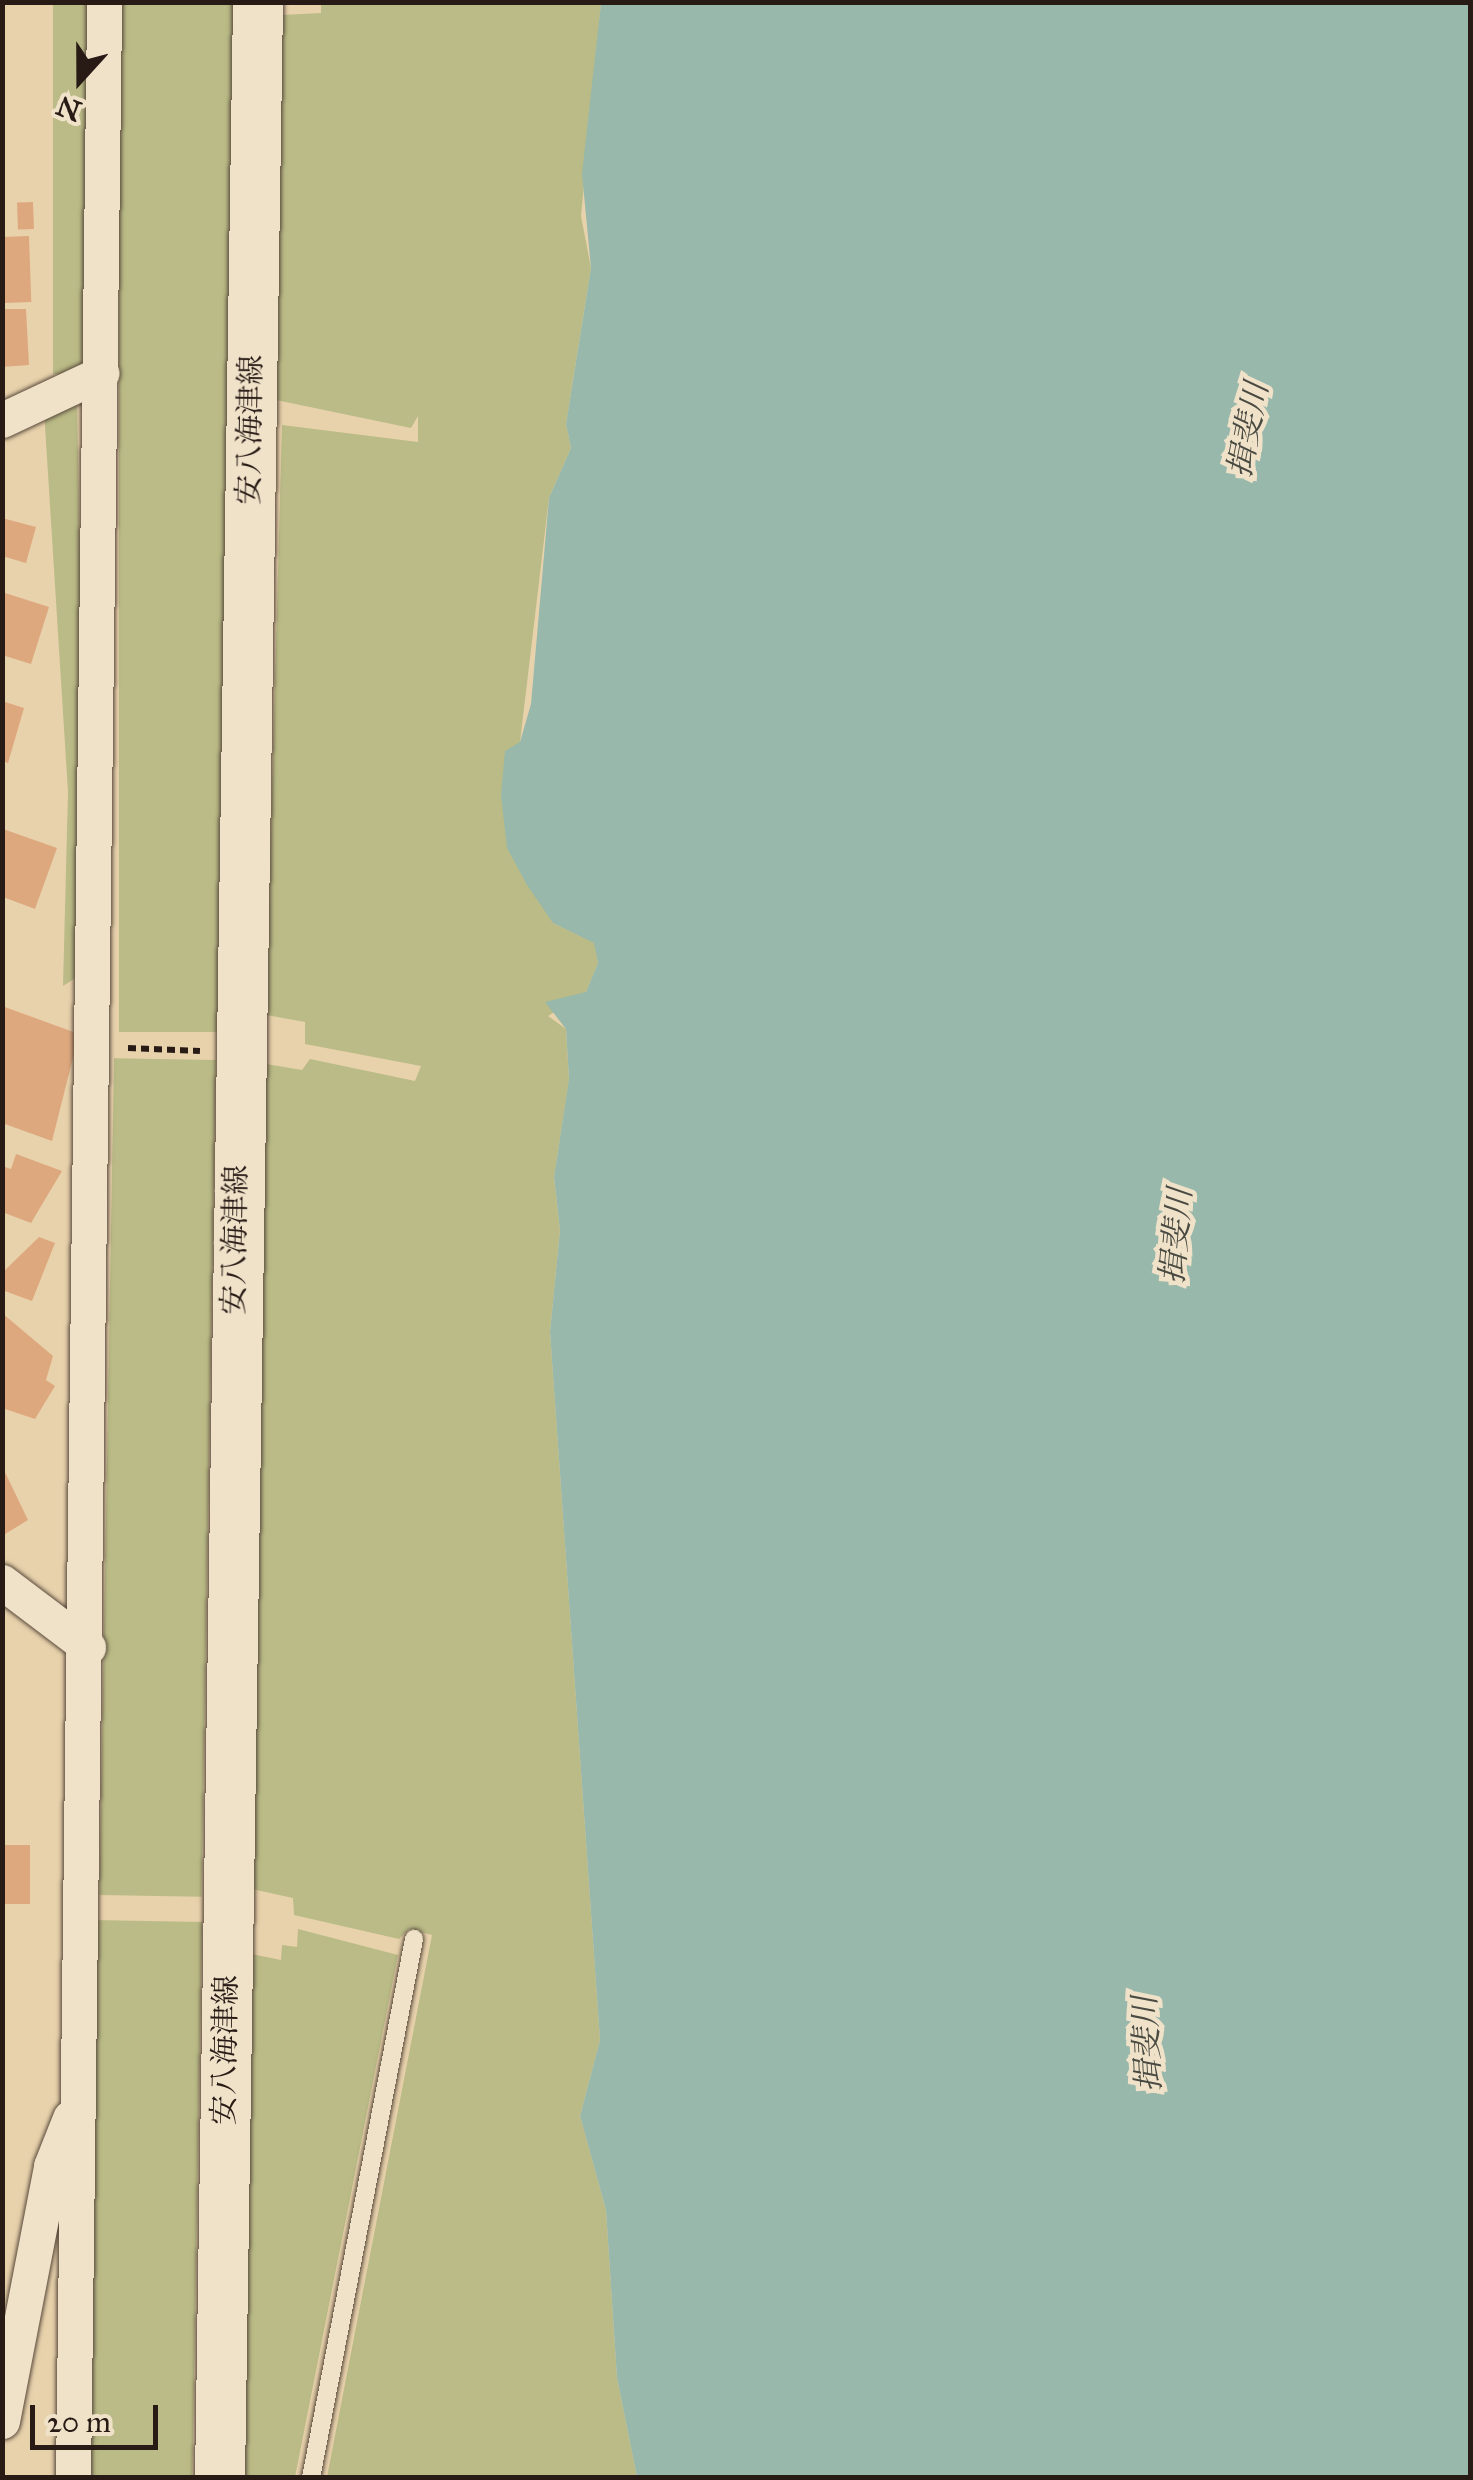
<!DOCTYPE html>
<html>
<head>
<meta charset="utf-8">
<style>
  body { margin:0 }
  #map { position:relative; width:1473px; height:2480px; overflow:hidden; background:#e8d2ac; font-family:"IM FELL Great Primer","Noto Serif JP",serif }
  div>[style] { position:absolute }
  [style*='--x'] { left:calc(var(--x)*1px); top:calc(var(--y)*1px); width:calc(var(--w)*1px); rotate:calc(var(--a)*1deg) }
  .green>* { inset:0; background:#babb86; transform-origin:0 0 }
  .water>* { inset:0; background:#97b8aa }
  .building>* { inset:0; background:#dea87e; transform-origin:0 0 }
  .path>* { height:6px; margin-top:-3px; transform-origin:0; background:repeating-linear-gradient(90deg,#281b16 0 8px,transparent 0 13px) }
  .roads { filter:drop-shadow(0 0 2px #58493c) drop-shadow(0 0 2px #58493c) }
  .service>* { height:18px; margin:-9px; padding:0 9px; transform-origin:9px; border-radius:9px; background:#f0e2c9 }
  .minor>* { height:35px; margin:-17.5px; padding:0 17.5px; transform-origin:17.5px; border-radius:17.5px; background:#f0e2c9 }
  .secondary>* { height:50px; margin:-25px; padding:0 25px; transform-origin:25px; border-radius:25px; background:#f0e2c9 }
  span { translate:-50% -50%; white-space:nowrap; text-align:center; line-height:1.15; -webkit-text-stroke:9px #f0e2c9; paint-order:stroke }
  .street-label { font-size:30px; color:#281b16 }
  .water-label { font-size:32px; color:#494a42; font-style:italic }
  .frame { position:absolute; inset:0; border:5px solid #281b16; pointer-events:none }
  .north { position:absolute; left:30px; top:30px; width:100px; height:100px; -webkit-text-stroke:8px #f0e2c9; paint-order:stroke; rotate:201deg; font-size:28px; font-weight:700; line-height:40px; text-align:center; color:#281b16 }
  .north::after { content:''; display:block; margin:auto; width:35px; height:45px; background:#281b16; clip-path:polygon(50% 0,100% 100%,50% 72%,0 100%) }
  .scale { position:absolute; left:30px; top:2405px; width:128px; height:45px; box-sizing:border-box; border:5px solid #281b16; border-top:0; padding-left:12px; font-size:30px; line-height:35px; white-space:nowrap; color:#281b16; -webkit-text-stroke:8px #f0e2c9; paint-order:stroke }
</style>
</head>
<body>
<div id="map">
  <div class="green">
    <div style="clip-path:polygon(321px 2px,601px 3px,581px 216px,591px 268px,566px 424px,571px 448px,549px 498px,520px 742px,553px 923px,595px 943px,598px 963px,586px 992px,548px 1016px,566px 1029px,569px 1080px,554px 1177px,560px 1230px,550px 1332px,600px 2040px,580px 2116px,606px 2210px,617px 2378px,637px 2477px,327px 2477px,432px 1935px,409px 1929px,399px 1939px,294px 1915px,293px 1898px,252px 1889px,266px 1064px,302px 1070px,310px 1059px,415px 1081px,421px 1066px,305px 1044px,305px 1022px,266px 1015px,282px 425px,418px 442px,418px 416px,411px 428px,276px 400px,282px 15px,321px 13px)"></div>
    <div style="left:53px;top:3px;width:37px;height:371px"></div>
    <div style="left:119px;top:3px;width:116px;height:1029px"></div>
    <div style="clip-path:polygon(77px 401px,88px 970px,63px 986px,68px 792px,44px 410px)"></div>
    <div style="left:216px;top:1060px;width:837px;height:102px;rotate:91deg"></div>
    <div style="left:202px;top:1922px;width:555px;height:109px;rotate:91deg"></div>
    <div style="clip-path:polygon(298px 1929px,398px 1955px,295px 2477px,244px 2478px,251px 1954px,281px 1960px,282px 1945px,297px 1947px)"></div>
  </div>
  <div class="water">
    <div style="clip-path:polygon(601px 3px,1470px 3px,1470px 2477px,637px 2477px,617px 2378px,606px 2210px,580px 2116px,600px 2040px,550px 1332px,560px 1230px,554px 1177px,569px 1079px,566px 1029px,545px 1002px,586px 992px,598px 963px,594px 943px,553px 923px,527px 885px,507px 848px,501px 795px,505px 751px,520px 742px,531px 704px,549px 498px,571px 448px,566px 424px,591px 268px,582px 174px)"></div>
  </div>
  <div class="building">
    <div style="left:33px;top:202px;width:27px;height:16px;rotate:88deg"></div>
    <div style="left:29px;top:236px;width:66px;height:27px;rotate:88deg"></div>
    <div style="clip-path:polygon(2px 309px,26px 309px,29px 365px,2px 367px)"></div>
    <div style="clip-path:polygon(2px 518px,36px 527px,26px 563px,2px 556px)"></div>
    <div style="clip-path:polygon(2px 592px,49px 607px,31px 664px,2px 655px)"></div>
    <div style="clip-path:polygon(2px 701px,24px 708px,8px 763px,2px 761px)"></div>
    <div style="clip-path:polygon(3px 829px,57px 848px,35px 909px,3px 897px)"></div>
    <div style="clip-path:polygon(2px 1006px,79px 1034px,52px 1141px,2px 1123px)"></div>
    <div style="clip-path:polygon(16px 1154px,62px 1171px,31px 1223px,2px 1212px,2px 1166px,11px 1169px)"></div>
    <div style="clip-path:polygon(39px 1237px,55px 1243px,32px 1301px,2px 1290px,2px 1273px)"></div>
    <div style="clip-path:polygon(2px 1313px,53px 1356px,46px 1380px,55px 1386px,35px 1419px,2px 1408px)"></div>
    <div style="clip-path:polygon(2px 1466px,28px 1520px,2px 1536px)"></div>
    <div style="left:2px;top:1845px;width:28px;height:59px"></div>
  </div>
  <div class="path">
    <div style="--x:128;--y:1048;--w:72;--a:2.4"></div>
  </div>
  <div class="roads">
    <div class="service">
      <div style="--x:311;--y:2478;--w:549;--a:-79.18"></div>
    </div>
    <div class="minor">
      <div style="--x:2;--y:420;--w:110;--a:-25.2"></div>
      <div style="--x:2;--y:1582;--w:108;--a:37.1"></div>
      <div style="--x:2;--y:2421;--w:260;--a:-79.1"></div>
      <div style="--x:51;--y:2166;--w:52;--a:-68.4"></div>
      <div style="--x:73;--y:2478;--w:2476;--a:-89.28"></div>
    </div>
    <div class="secondary">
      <div style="--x:220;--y:2478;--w:2476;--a:-89.12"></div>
    </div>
  </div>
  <div class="street-label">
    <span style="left:250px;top:430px;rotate:-89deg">安八海津線</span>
    <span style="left:235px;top:1240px;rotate:-89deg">安八海津線</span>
    <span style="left:225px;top:2050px;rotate:-89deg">安八海津線</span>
  </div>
  <div class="water-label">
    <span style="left:1249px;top:430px;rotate:-79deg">揖斐川</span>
    <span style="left:1177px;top:1236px;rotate:-85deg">揖斐川</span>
    <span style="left:1148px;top:2044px;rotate:-93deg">揖斐川</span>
  </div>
  <div class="frame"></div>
  <div class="north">N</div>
  <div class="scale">20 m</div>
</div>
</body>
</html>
